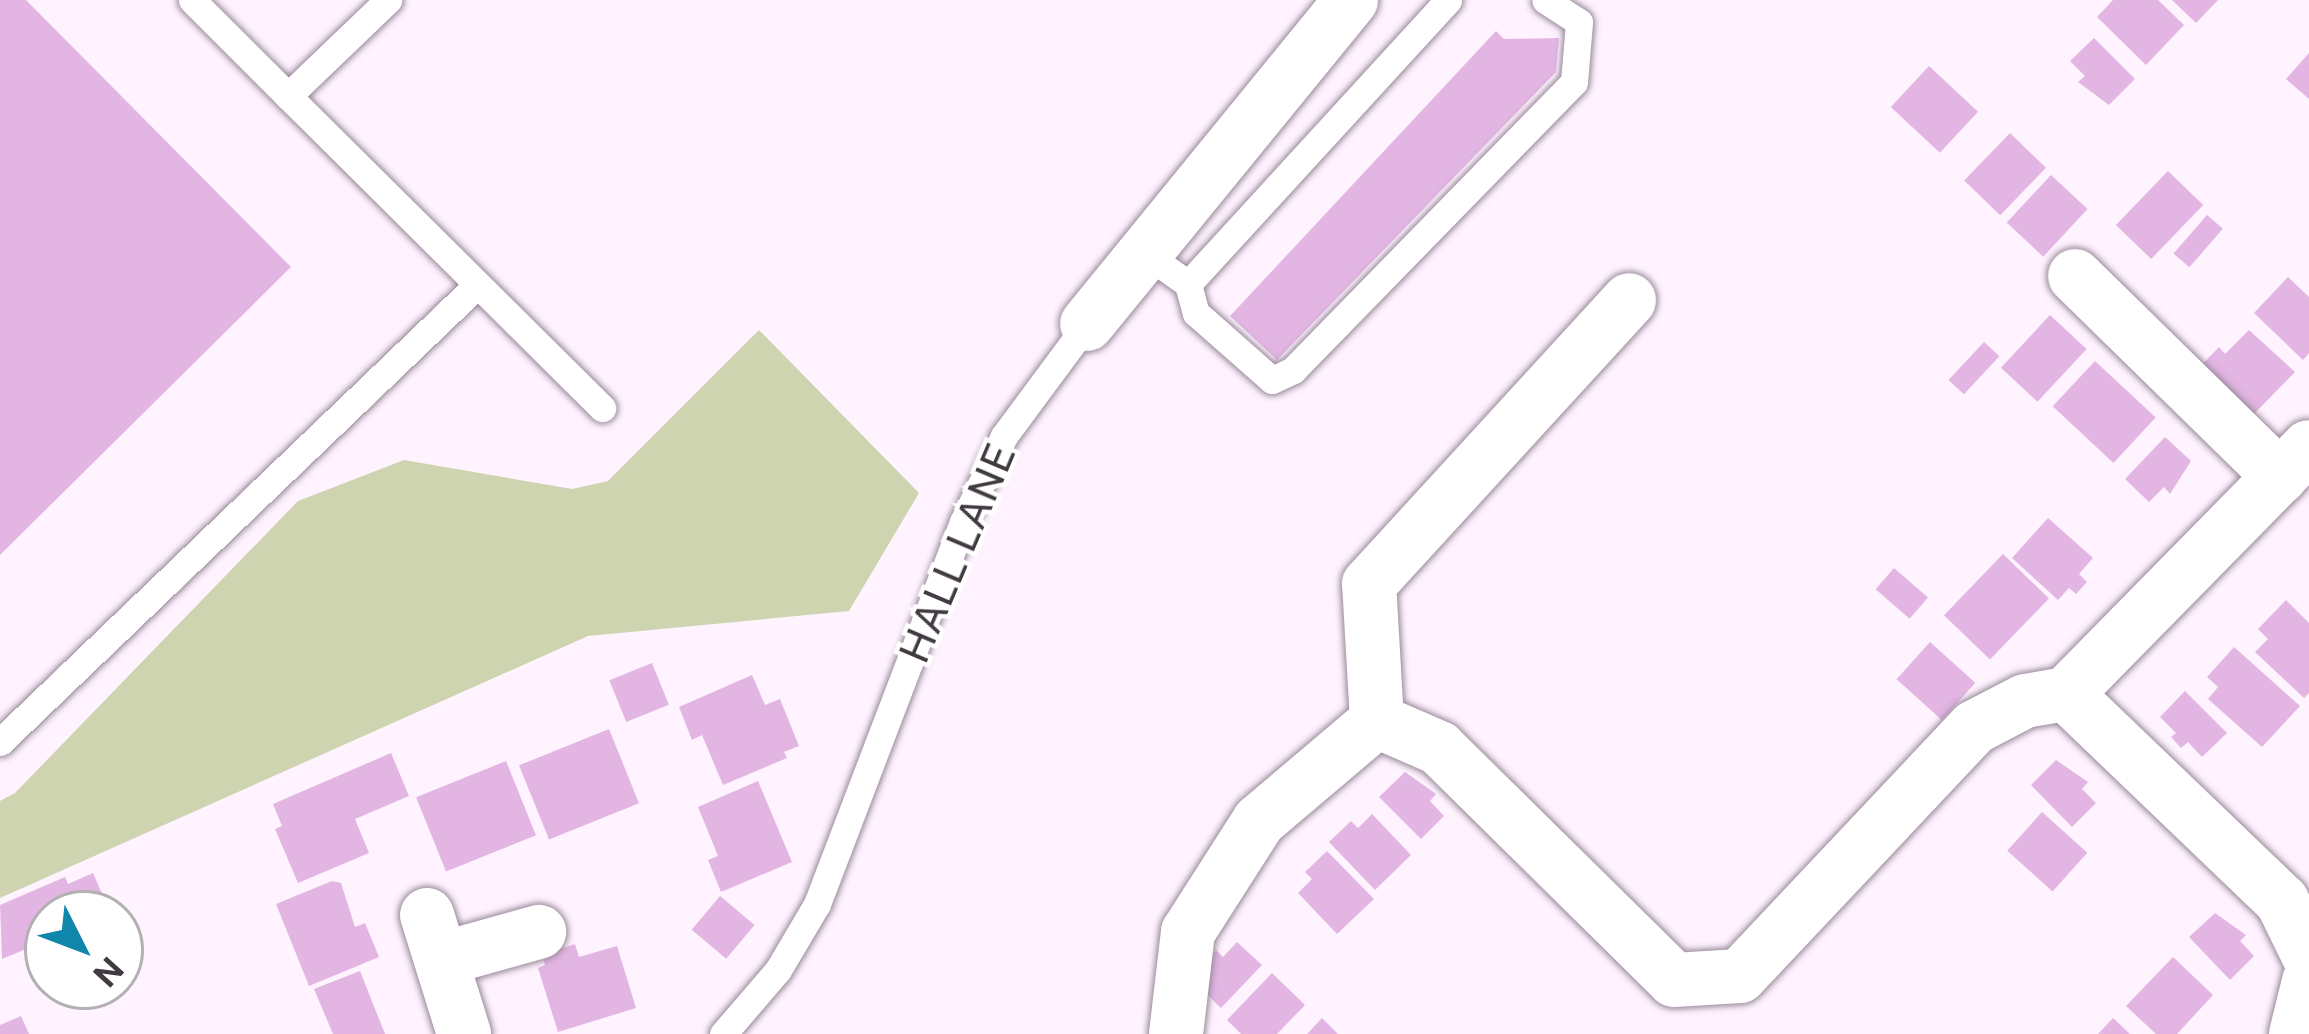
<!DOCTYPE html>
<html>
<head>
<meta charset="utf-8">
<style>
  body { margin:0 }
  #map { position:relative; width:2309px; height:1034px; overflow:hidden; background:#fef3fe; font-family:"Public Sans",sans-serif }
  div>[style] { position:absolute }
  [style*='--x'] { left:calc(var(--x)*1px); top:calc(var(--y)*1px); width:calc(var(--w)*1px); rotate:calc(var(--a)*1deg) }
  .green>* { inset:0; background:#cdd4af }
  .building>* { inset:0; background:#e2b5e3; transform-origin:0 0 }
  .roads { filter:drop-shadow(0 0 3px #9b8a9c) drop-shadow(0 0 3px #9b8a9c) }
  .lane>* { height:27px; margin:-13.5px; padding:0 13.5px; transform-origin:13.5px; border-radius:13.5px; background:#fff }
  .street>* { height:54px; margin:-27px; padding:0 27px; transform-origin:27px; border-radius:27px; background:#fff }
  span { translate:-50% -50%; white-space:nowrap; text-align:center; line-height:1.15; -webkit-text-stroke:9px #fff; paint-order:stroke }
  .street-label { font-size:42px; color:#413a41 }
  .north { position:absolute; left:24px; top:890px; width:120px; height:120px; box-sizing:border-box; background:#fff; border:3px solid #b3b0b3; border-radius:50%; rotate:132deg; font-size:33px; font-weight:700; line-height:48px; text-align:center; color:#413a41 }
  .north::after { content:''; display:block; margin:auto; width:42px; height:54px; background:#1186ab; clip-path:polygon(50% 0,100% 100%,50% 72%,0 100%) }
</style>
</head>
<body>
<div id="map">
  <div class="green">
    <div style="clip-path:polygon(759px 330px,919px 493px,849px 611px,588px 636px,0 898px,0 801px,15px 793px,298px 501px,404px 460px,572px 489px,608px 481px)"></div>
  </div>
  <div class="building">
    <div style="clip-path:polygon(0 0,26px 0,291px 267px,0 555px)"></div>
    <div style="clip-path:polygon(2113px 0,2158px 0,2184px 25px,2146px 65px,2097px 17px)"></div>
    <div style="clip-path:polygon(2172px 0,2218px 0,2196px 23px)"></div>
    <div style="clip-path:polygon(1496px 31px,1504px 39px,1559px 38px,1556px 72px,1277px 360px,1230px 316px)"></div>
    <div style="clip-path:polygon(2094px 38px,2135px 79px,2109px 105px,2078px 82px,2085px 76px,2070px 61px)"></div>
    <div style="clip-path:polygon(2309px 53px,2309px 99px,2286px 79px)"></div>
    <div style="left:1929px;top:66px;width:67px;height:56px;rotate:43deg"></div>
    <div style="left:2010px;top:133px;width:50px;height:66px;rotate:44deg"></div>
    <div style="left:2168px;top:171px;width:49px;height:75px;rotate:44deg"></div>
    <div style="left:2051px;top:175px;width:50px;height:65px;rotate:43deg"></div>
    <div style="left:2207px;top:215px;width:21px;height:51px;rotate:41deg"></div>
    <div style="clip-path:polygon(2288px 277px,2309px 297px,2309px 353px,2303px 360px,2254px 313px)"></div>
    <div style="left:2050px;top:315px;width:50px;height:72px;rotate:43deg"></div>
    <div style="clip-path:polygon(2249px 330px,2295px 372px,2242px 426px,2190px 377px,2219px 347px,2225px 354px)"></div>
    <div style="left:1984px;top:342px;width:21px;height:52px;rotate:43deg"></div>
    <div style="left:2095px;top:361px;width:83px;height:62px;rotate:43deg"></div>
    <div style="clip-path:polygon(2165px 437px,2191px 461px,2170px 494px,2164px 487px,2149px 502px,2125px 479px)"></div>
    <div style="clip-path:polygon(2048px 518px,2093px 558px,2079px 574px,2087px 582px,2076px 594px,2069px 588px,2058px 600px,2012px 558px)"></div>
    <div style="left:2003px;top:554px;width:64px;height:85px;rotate:44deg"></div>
    <div style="left:1894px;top:568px;width:45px;height:28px;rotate:41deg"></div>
    <div style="clip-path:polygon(2286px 600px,2309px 623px,2309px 693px,2304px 698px,2255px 652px,2268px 639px,2258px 629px)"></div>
    <div style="left:1930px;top:642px;width:61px;height:50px;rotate:42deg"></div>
    <div style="clip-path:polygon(2234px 647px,2300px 706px,2262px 747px,2208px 699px,2218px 687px,2207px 677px)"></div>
    <div style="left:652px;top:663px;width:45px;height:46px;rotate:68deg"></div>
    <div style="clip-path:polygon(752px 675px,765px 705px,780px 699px,799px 746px,784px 752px,787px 758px,723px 785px,702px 735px,692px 740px,679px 707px)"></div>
    <div style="clip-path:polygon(2185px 691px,2227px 733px,2202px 757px,2188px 742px,2181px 748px,2171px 737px,2176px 733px,2160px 717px)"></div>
    <div style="left:609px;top:729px;width:80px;height:97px;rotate:68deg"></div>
    <div style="clip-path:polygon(391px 753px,409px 796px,355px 819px,369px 853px,298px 883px,275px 829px,282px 826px,273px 804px)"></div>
    <div style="clip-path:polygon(2056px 760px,2088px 782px,2082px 789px,2096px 803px,2072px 827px,2031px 785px)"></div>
    <div style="left:506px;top:761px;width:80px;height:97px;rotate:68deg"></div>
    <div style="clip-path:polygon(1405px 772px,1436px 794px,1430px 801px,1444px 816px,1421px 839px,1379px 797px)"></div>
    <div style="clip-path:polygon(758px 781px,792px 862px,721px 892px,708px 860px,718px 856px,698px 807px)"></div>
    <div style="left:2042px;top:812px;width:61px;height:52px;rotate:42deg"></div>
    <div style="clip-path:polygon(1372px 814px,1411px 855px,1375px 890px,1329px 842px,1351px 821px,1358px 828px)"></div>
    <div style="clip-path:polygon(1327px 851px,1374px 899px,1337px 934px,1298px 893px,1312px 879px,1305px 872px)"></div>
    <div style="clip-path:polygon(93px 873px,111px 914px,48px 914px,48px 940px,2px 959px,0 905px,65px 877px,68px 884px)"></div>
    <div style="clip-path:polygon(332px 881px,341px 883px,355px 927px,365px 923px,379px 957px,309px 986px,276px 904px)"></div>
    <div style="left:720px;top:896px;width:45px;height:44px;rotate:40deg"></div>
    <div style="clip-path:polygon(2215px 913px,2246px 935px,2240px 941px,2254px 956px,2230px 980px,2189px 937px)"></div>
    <div style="clip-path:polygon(1237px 942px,1262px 965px,1221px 1008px,1195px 983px,1216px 950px,1223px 957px)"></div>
    <div style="clip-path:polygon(575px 944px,579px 957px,617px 946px,636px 1008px,558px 1032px,538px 968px,545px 965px,542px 955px)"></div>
    <div style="clip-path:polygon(2173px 957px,2213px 995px,2177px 1034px,2156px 1034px,2126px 1006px)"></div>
    <div style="clip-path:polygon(360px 971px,385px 1034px,333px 1034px,314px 989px)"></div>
    <div style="clip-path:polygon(1272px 973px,1305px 1005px,1277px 1034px,1241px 1034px,1227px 1020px)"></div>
    <div style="clip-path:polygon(21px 1016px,29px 1034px,0 1034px,0 1025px)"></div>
    <div style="clip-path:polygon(1322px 1018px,1338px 1034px,1307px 1034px)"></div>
    <div style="clip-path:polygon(2113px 1018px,2130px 1034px,2098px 1034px)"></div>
  </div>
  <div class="roads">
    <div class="lane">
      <div style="--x:192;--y:0;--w:136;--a:45"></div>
      <div style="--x:288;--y:96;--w:139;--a:-43.8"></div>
      <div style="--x:288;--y:96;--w:443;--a:44.8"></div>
      <div style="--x:1143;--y:252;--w:55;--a:35.4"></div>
      <div style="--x:1188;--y:284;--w:30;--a:75"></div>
      <div style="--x:1196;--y:313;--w:101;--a:41.4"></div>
      <div style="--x:1272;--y:380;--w:23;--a:-25"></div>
      <div style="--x:1293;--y:370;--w:402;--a:-45.7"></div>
      <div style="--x:1574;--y:82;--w:60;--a:-85.2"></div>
      <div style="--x:1579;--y:22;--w:40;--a:-147.1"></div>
      <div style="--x:1188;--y:284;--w:385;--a:-47.5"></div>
      <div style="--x:0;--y:742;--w:659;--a:-43.77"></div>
      <div style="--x:723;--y:1034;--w:84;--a:-49.3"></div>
      <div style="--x:778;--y:970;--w:77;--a:-59.4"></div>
      <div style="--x:817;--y:904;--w:409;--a:-69.1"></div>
      <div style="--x:963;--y:522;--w:95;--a:-64.5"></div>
      <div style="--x:1004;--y:436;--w:139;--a:-53.5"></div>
    </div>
    <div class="street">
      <div style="--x:2075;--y:276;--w:287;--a:44.4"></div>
      <div style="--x:1087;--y:324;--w:418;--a:-50.8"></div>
      <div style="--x:2066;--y:694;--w:299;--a:43.8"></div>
      <div style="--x:2282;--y:901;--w:61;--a:63.9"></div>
      <div style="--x:2066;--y:694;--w:346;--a:-45.5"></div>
      <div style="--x:1377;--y:721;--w:137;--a:-93.3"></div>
      <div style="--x:1369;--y:584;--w:385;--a:-47.5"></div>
      <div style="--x:427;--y:915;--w:125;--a:72.7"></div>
      <div style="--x:442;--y:959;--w:101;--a:-15.6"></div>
      <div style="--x:1176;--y:1034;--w:103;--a:-83.3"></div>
      <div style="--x:1188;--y:932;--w:132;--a:-57.4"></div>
      <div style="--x:1259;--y:821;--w:155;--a:-40.3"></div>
      <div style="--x:1377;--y:721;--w:68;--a:23.5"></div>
      <div style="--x:1439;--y:748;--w:330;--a:44.6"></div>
      <div style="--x:1674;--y:980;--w:66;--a:-3.5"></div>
      <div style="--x:1740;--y:976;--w:342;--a:-46.7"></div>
      <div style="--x:1975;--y:727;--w:56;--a:-27.5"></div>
      <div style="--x:2025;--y:701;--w:42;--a:-9.7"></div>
      <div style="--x:2296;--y:1034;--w:55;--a:-76.2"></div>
    </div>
  </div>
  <div class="street-label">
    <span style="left:957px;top:553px;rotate:-67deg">HALL LANE</span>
  </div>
  <div class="north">N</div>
</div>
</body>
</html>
